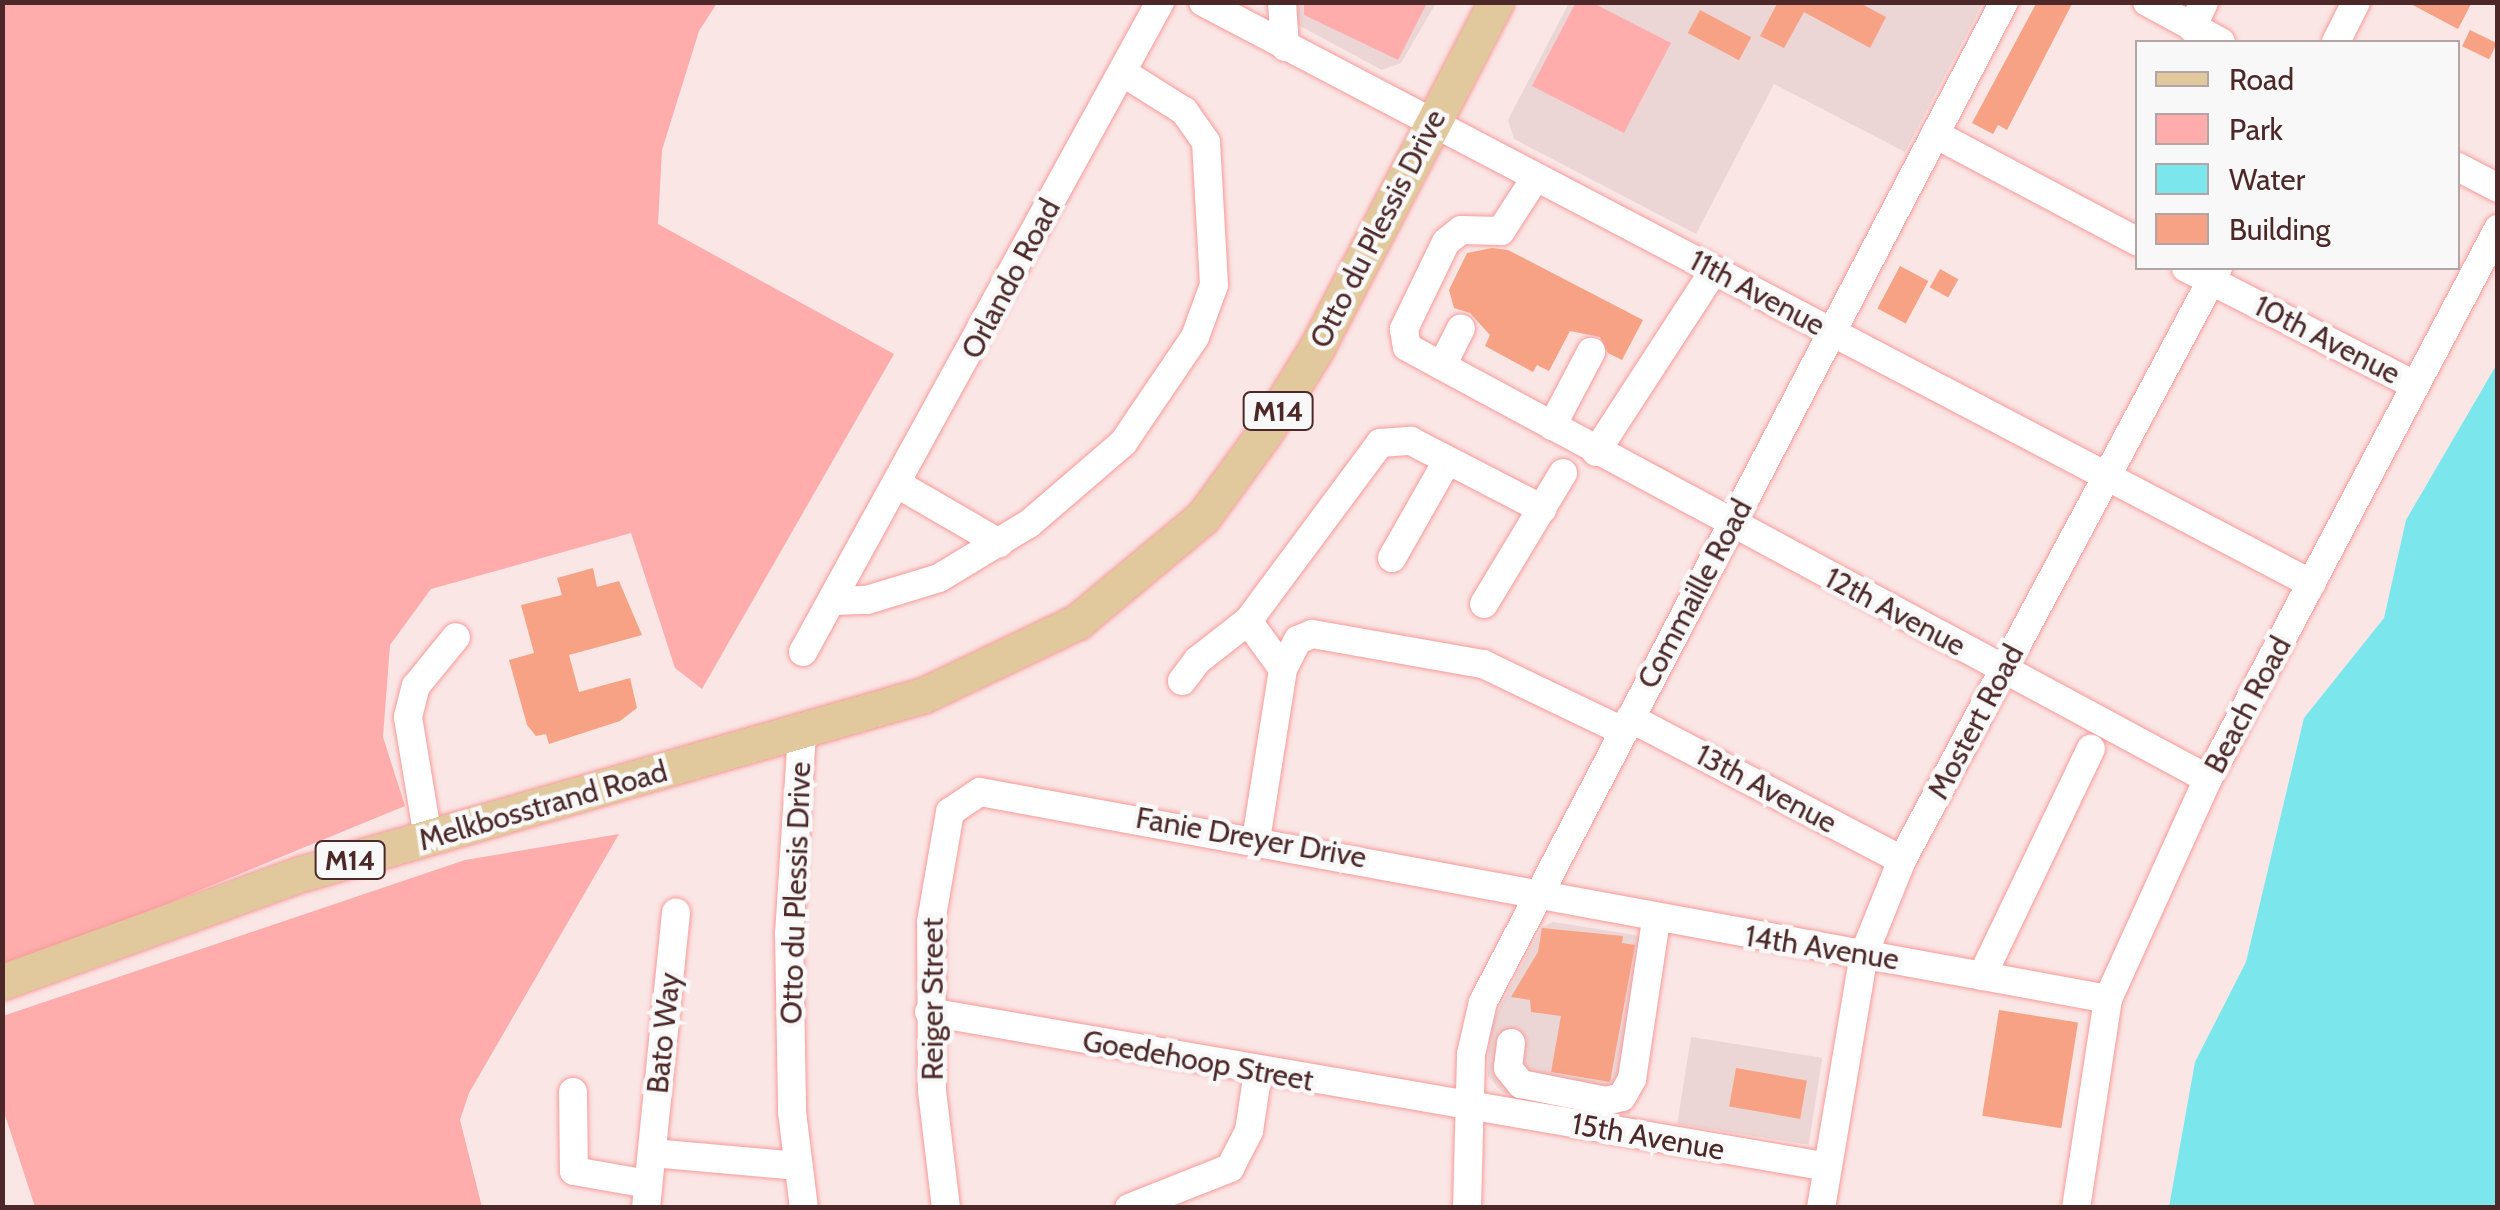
<!DOCTYPE html>
<html>
<head>
<meta charset="utf-8">
<style>
  body { margin:0 }
  #map { position:relative; width:2500px; height:1210px; overflow:hidden; background:#fae6e5; font-family:Cabin,sans-serif }
  div>[style] { position:absolute }
  [style*='--x'] { left:calc(var(--x)*1px); top:calc(var(--y)*1px); width:calc(var(--w)*1px); rotate:calc(var(--a)*1deg) }
  .built>* { inset:0; background:#ecd6d5; transform-origin:0 0 }
  .green>* { inset:0; background:#feadac }
  .water>* { inset:0; background:#7be6ec }
  .building>* { inset:0; background:#f7a284; transform-origin:0 0 }
  .roads { filter:drop-shadow(0 0 2px #f69b9a) drop-shadow(0 0 2px #f69b9a) }
  .minor>* { height:28px; margin:-14px; padding:0 14px; transform-origin:14px; border-radius:14px; background:#fff }
  .major>* { height:35px; margin:-17.5px; padding:0 17.5px; transform-origin:17.5px; border-radius:17.5px; background:#e2c99d }
  span { translate:-50% -50%; white-space:nowrap; text-align:center; line-height:1.15; -webkit-text-stroke:9px #f8f8f8; paint-order:stroke }
  .shield-label span { padding:2px 8px; background:#f8f8f8; border:2px solid; border-radius:8px; -webkit-text-stroke-width:0 }
  .shield-label { font-size:28px; color:#4c2828; font-weight:700 }
  .street-label { font-size:30px; color:#4c2828 }
  .frame { position:absolute; inset:0; border:5px solid #4c2828; pointer-events:none }
  .legend { position:absolute; left:2135px; top:40px; width:325px; height:230px; box-sizing:border-box; background:#f8f8f8; border:2px solid #b3a5a5; margin:0; padding:12px 18px; list-style:none; font-size:30px; color:#4c2828 }
  .legend li { display:flex; align-items:center; gap:20px; height:50px }
  .legend b { width:50px; border:2px solid #b3a5a5 }
</style>
</head>
<body>
<div id="map">
  <div class="built">
    <div style="clip-path:polygon(1271px 3px,1436px 3px,1401px 63px,1382px 70px,1272px 11px)"></div>
    <div style="clip-path:polygon(1569px 3px,1983px 3px,1905px 152px,1774px 84px,1696px 234px,1514px 139px,1508px 120px)"></div>
    <div style="clip-path:polygon(1553px 922px,1660px 939px,1630px 1115px,1503px 1093px,1488px 1076px,1489px 1028px,1542px 927px)"></div>
    <div style="left:1691px;top:1037px;width:133px;height:88px;rotate:9deg"></div>
  </div>
  <div class="green">
    <div style="clip-path:polygon(1576px 2px,1593px 3px,1671px 43px,1624px 133px,1532px 86px)"></div>
    <div style="clip-path:polygon(2px 3px,717px 3px,699px 31px,662px 150px,658px 224px,894px 354px,702px 689px,675px 668px,631px 533px,431px 589px,390px 645px,383px 737px,405px 806px,98px 932px,3px 964px)"></div>
    <div style="clip-path:polygon(1304px 3px,1304px 2px,1427px 3px,1398px 60px,1304px 15px)"></div>
    <div style="clip-path:polygon(619px 834px,469px 1093px,460px 1120px,482px 1207px,35px 1207px,3px 1109px,3px 1016px,465px 860px)"></div>
  </div>
  <div class="water">
    <div style="clip-path:polygon(2497px 364px,2497px 1207px,2169px 1207px,2195px 1062px,2246px 962px,2304px 718px,2384px 618px,2406px 520px)"></div>
  </div>
  <div class="building">
    <div style="clip-path:polygon(1778px 2px,1858px 2px,1886px 17px,1870px 48px,1804px 12px,1784px 48px,1760px 36px)"></div>
    <div style="clip-path:polygon(2037px 2px,2073px 2px,2007px 130px,1998px 125px,1993px 134px,1972px 123px)"></div>
    <div style="clip-path:polygon(2407px 2px,2472px 2px,2458px 29px)"></div>
    <div style="left:1700px;top:10px;width:58px;height:26px;rotate:28deg"></div>
    <div style="left:2470px;top:30px;width:30px;height:18px;rotate:26deg"></div>
    <div style="clip-path:polygon(1492px 248px,1508px 250px,1643px 320px,1622px 360px,1608px 353px,1600px 337px,1570px 331px,1549px 371px,1537px 365px,1533px 372px,1485px 346px,1490px 335px,1470px 313px,1454px 308px,1449px 290px,1467px 253px)"></div>
    <div style="left:1900px;top:266px;width:32px;height:48px;rotate:28deg"></div>
    <div style="left:1940px;top:269px;width:21px;height:21px;rotate:29deg"></div>
    <div style="clip-path:polygon(593px 568px,597px 587px,619px 581px,642px 635px,569px 655px,579px 692px,630px 678px,637px 708px,620px 721px,549px 744px,546px 734px,536px 736px,527px 725px,509px 660px,534px 653px,521px 605px,562px 595px,557px 578px)"></div>
    <div style="clip-path:polygon(1542px 928px,1623px 936px,1622px 943px,1635px 945px,1610px 1082px,1551px 1072px,1561px 1016px,1531px 1012px,1530px 1000px,1511px 997px,1538px 952px)"></div>
    <div style="left:1999px;top:1010px;width:80px;height:107px;rotate:9deg"></div>
    <div style="left:1736px;top:1068px;width:72px;height:39px;rotate:10deg"></div>
  </div>
  <div class="roads">
    <div class="minor">
      <div style="--x:1203;--y:2;--w:1252;--a:27.69"></div>
      <div style="--x:1282;--y:2;--w:45;--a:86.2"></div>
      <div style="--x:2147;--y:2;--w:84;--a:28.4"></div>
      <div style="--x:2192;--y:28;--w:29;--a:-65"></div>
      <div style="--x:2336;--y:42;--w:45;--a:-63.4"></div>
      <div style="--x:1935;--y:134;--w:230;--a:28"></div>
      <div style="--x:2458;--y:167;--w:45;--a:27.7"></div>
      <div style="--x:1534;--y:180;--w:61;--a:122.9"></div>
      <div style="--x:1501;--y:231;--w:40;--a:-178.6"></div>
      <div style="--x:1461;--y:230;--w:19;--a:141"></div>
      <div style="--x:1446;--y:242;--w:97;--a:115.8"></div>
      <div style="--x:1404;--y:329;--w:18;--a:81"></div>
      <div style="--x:1407;--y:347;--w:910;--a:28.34"></div>
      <div style="--x:2186;--y:268;--w:257;--a:27.1"></div>
      <div style="--x:1442;--y:366;--w:42;--a:-63.4"></div>
      <div style="--x:1552;--y:426;--w:84;--a:-62.2"></div>
      <div style="--x:1596;--y:452;--w:217;--a:-57"></div>
      <div style="--x:899;--y:485;--w:116;--a:30.1"></div>
      <div style="--x:1392;--y:558;--w:112;--a:-60.4"></div>
      <div style="--x:834;--y:601;--w:33;--a:-2"></div>
      <div style="--x:867;--y:600;--w:75;--a:-17"></div>
      <div style="--x:939;--y:578;--w:106;--a:-31.1"></div>
      <div style="--x:1030;--y:523;--w:123;--a:-40.7"></div>
      <div style="--x:1123;--y:443;--w:128;--a:-55.8"></div>
      <div style="--x:1195;--y:337;--w:55;--a:-69.9"></div>
      <div style="--x:1214;--y:285;--w:143;--a:-93.2"></div>
      <div style="--x:1206;--y:142;--w:38;--a:-125"></div>
      <div style="--x:1184;--y:111;--w:73;--a:-147.8"></div>
      <div style="--x:1484;--y:604;--w:153;--a:-58.9"></div>
      <div style="--x:1248;--y:621;--w:59;--a:53.9"></div>
      <div style="--x:803;--y:652;--w:742;--a:-61.22"></div>
      <div style="--x:1182;--y:681;--w:26;--a:-53"></div>
      <div style="--x:1198;--y:660;--w:63;--a:-38"></div>
      <div style="--x:1248;--y:621;--w:222;--a:-53.4"></div>
      <div style="--x:1380;--y:443;--w:31;--a:-4"></div>
      <div style="--x:1411;--y:441;--w:148;--a:27.4"></div>
      <div style="--x:1630;--y:718;--w:307;--a:27.6"></div>
      <div style="--x:802;--y:733;--w:200;--a:93.7"></div>
      <div style="--x:789;--y:933;--w:179;--a:89"></div>
      <div style="--x:792;--y:1112;--w:97;--a:82.9"></div>
      <div style="--x:428;--y:838;--w:123;--a:-99.4"></div>
      <div style="--x:408;--y:717;--w:32;--a:-76"></div>
      <div style="--x:416;--y:686;--w:63;--a:-50.8"></div>
      <div style="--x:1256;--y:840;--w:173;--a:-81"></div>
      <div style="--x:1283;--y:669;--w:33;--a:-63"></div>
      <div style="--x:1298;--y:640;--w:15;--a:-23"></div>
      <div style="--x:1312;--y:634;--w:174;--a:10"></div>
      <div style="--x:1483;--y:664;--w:155;--a:25.6"></div>
      <div style="--x:1982;--y:976;--w:252;--a:-64.4"></div>
      <div style="--x:929;--y:1012;--w:912;--a:9.78"></div>
      <div style="--x:1511;--y:1043;--w:25;--a:97"></div>
      <div style="--x:1508;--y:1068;--w:21;--a:51"></div>
      <div style="--x:1521;--y:1084;--w:87;--a:11.3"></div>
      <div style="--x:1606;--y:1101;--w:16;--a:-14"></div>
      <div style="--x:1622;--y:1097;--w:21;--a:-61"></div>
      <div style="--x:1632;--y:1079;--w:161;--a:-81.4"></div>
      <div style="--x:573;--y:1092;--w:79;--a:89.3"></div>
      <div style="--x:574;--y:1171;--w:75;--a:10"></div>
      <div style="--x:652;--y:1153;--w:147;--a:5.1"></div>
      <div style="--x:646;--y:1208;--w:297;--a:-84.2"></div>
      <div style="--x:946;--y:1208;--w:118;--a:-96.8"></div>
      <div style="--x:932;--y:1091;--w:169;--a:-90.3"></div>
      <div style="--x:931;--y:922;--w:112;--a:-80.2"></div>
      <div style="--x:950;--y:812;--w:36;--a:-34"></div>
      <div style="--x:980;--y:792;--w:1147;--a:10.4"></div>
      <div style="--x:1129;--y:1208;--w:109;--a:-21.6"></div>
      <div style="--x:1230;--y:1168;--w:42;--a:-62.8"></div>
      <div style="--x:1249;--y:1131;--w:60;--a:-81.3"></div>
      <div style="--x:1467;--y:1208;--w:154;--a:-88.5"></div>
      <div style="--x:1471;--y:1054;--w:53;--a:-77"></div>
      <div style="--x:1483;--y:1002;--w:1128;--a:-62.48"></div>
      <div style="--x:1821;--y:1208;--w:258;--a:-80.4"></div>
      <div style="--x:1864;--y:954;--w:101;--a:-68"></div>
      <div style="--x:1902;--y:860;--w:671;--a:-61.91"></div>
      <div style="--x:2076;--y:1208;--w:211;--a:-81.3"></div>
      <div style="--x:2108;--y:999;--w:242;--a:-65.6"></div>
      <div style="--x:2208;--y:779;--w:622;--a:-62.2"></div>
    </div>
    <div class="major">
      <div style="--x:2;--y:982;--w:318;--a:-19.9"></div>
      <div style="--x:301;--y:874;--w:648;--a:-16.03"></div>
      <div style="--x:924;--y:695;--w:170;--a:-25.5"></div>
      <div style="--x:1077;--y:622;--w:164;--a:-39.8"></div>
      <div style="--x:1203;--y:517;--w:102;--a:-53.8"></div>
      <div style="--x:1263;--y:435;--w:101;--a:-58.4"></div>
      <div style="--x:1316;--y:349;--w:391;--a:-62.6"></div>
    </div>
  </div>
  <div class="shield-label">
    <span style="left:1278px;top:411px">M14</span>
    <span style="left:350px;top:860px">M14</span>
  </div>
  <div class="street-label">
    <span style="left:1378px;top:229px;rotate:-63deg">Otto du Plessis Drive</span>
    <span style="left:1011px;top:279px;rotate:-62deg">Orlando Road</span>
    <span style="left:1757px;top:293px;rotate:28deg">11th Avenue</span>
    <span style="left:2327px;top:340px;rotate:27deg">10th Avenue</span>
    <span style="left:1695px;top:594px;rotate:-62deg">Commaille Road</span>
    <span style="left:1895px;top:612px;rotate:28deg">12th Avenue</span>
    <span style="left:2248px;top:705px;rotate:-62deg">Beach Road</span>
    <span style="left:1976px;top:722px;rotate:-62deg">Mostert Road</span>
    <span style="left:1766px;top:789px;rotate:28deg">13th Avenue</span>
    <span style="left:543px;top:806px;rotate:-16deg">Melkbosstrand Road</span>
    <span style="left:1251px;top:838px;rotate:10deg">Fanie Dreyer Drive</span>
    <span style="left:796px;top:893px;rotate:-88deg">Otto du Plessis Drive</span>
    <span style="left:1822px;top:948px;rotate:9deg">14th Avenue</span>
    <span style="left:933px;top:999px;rotate:-90deg">Reiger Street</span>
    <span style="left:664px;top:1033px;rotate:-84deg">Bato Way</span>
    <span style="left:1198px;top:1061px;rotate:10deg">Goedehoop Street</span>
    <span style="left:1648px;top:1137px;rotate:10deg">15th Avenue</span>
  </div>
  <div class="frame"></div>
  <ul class="legend">
  <li><b style="height:12px;background:#e2c99d"></b>Road</li>
  <li><b style="height:28px;background:#feadac"></b>Park</li>
  <li><b style="height:28px;background:#7be6ec"></b>Water</li>
  <li><b style="height:28px;background:#f7a284"></b>Building</li>
  </ul>
</div>
</body>
</html>
